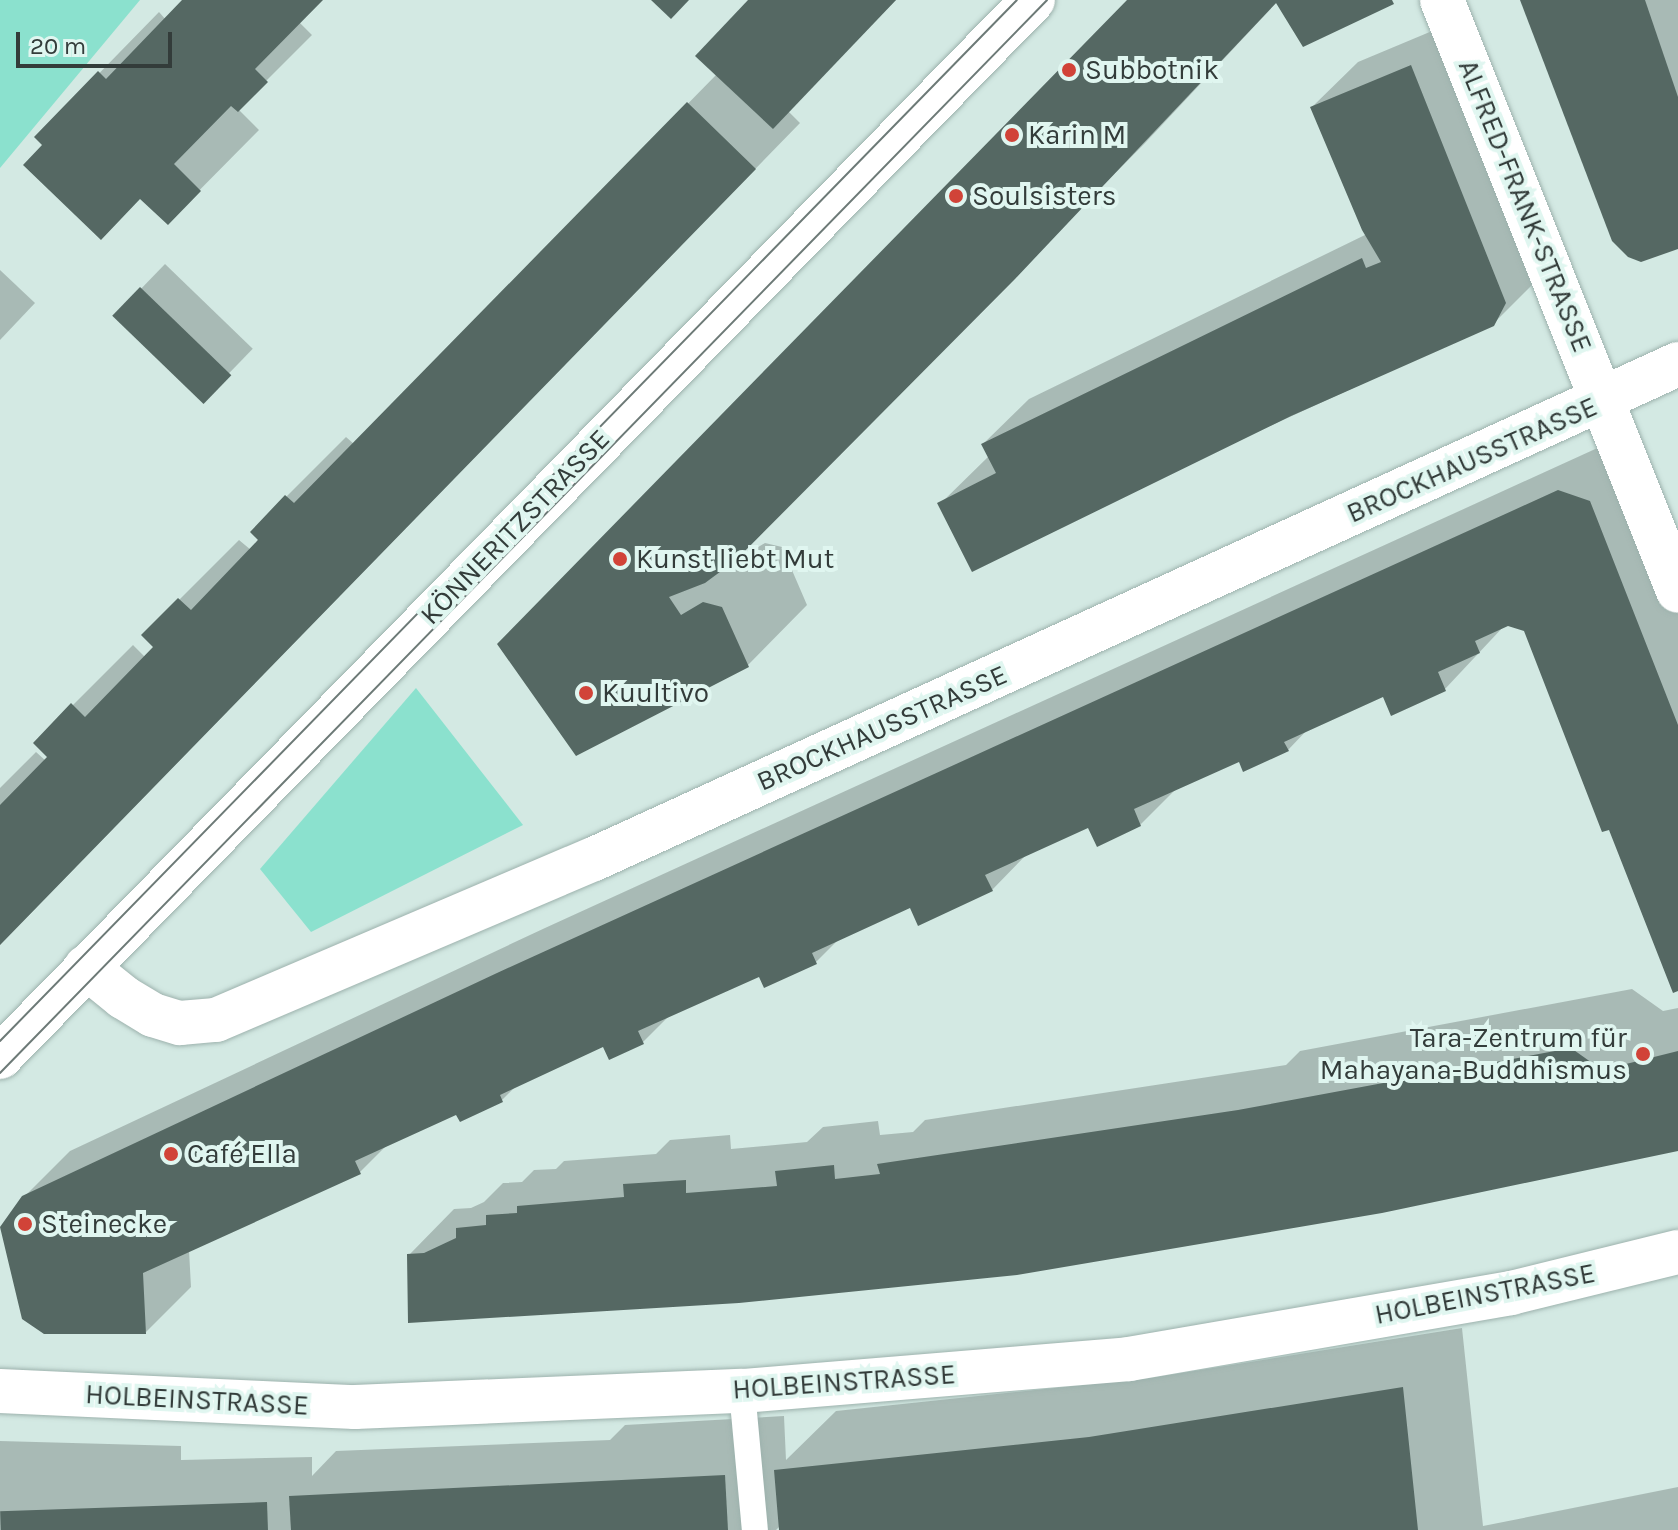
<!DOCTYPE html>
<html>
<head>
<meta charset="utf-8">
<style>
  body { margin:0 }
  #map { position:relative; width:1678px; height:1530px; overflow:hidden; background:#d3e9e3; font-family:Karla,sans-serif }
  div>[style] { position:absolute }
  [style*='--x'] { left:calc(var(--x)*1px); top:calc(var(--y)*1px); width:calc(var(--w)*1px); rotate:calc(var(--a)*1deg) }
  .green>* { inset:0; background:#8be1ce }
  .shadow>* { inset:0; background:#0003; transform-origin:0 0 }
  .building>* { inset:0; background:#556863; transform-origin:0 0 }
  .roads { filter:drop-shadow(0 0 2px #9db2ad) drop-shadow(0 0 2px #9db2ad) }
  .service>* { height:26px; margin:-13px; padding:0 13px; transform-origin:13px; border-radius:13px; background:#fff }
  .minor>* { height:44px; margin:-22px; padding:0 22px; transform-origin:22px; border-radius:22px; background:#fff }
  .secondary>* { height:44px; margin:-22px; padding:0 22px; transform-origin:22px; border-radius:22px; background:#fff }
  .tram>* { height:2px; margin:-1px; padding:0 1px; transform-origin:1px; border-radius:1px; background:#6d7a77 }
  .dots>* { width:22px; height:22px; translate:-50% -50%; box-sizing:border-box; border:4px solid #e0f6f0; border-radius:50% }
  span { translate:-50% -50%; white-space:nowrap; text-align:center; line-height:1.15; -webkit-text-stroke:8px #e0f6f0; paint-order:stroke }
  .poi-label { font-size:28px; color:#333c3a }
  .left { translate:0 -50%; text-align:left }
  .right { translate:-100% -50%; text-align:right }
  .street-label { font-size:28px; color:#333c3a }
  .scale { position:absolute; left:16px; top:32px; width:156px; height:36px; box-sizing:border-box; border:4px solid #333c3a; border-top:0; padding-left:10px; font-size:24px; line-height:28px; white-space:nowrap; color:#333c3a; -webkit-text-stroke:6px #e0f6f0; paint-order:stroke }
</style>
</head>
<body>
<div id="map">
  <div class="green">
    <div style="clip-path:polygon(0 0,140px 0,0 168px)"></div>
    <div style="clip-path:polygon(416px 688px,523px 825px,311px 932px,260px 869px)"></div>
  </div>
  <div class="shadow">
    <div style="clip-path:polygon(185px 0,321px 0,299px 22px,312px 35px,238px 109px,259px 130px,168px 222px,141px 197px,44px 145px,37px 137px,159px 12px,166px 20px)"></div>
    <div style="clip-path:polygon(751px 0,896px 0,788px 111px,800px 123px,0 945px,0 788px,36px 752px,46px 761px,50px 757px,36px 743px,73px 705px,133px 645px,146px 658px,156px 647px,144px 635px,239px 540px,251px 550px,286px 497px,346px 437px,354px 444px,717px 74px)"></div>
    <div style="clip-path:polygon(1129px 0,1395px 0,1278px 1px,1146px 142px,740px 554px,742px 557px,765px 543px,782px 547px,807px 605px,748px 665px,500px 644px)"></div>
    <div style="clip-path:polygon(1521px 0,1678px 0,1678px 247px)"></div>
    <div style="clip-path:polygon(1456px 21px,1539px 278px,1493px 324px,1154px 479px,940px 504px,989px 456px,983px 444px,1029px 399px,1367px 234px,1312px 107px,1358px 62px)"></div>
    <div style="left:165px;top:264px;width:122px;height:71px;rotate:44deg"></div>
    <div style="clip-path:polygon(0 270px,35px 303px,0 340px)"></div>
    <div style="clip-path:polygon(1604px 445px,1678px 565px,1678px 989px,1525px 629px,1505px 625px,1445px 689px,1384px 695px,1309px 728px,1288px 750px,1240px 759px,1178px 787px,1140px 825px,1089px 826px,1028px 853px,992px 890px,910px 906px,840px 938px,816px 962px,760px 975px,672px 1013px,643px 1042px,604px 1044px,519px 1083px,502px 1100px,457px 1112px,389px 1143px,360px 1172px,189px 1250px,191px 1287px,146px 1332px,24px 1197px,70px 1151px,545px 928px)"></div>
    <div style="clip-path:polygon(1632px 989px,1663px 1011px,1678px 1008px,1678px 1149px,409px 1255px,454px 1209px,471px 1208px,484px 1202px,503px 1183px,522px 1182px,534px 1170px,556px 1169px,564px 1161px,656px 1154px,670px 1140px,730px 1135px,731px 1149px,807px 1142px,823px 1127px,878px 1121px,880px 1135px,913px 1132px,925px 1120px,1286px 1065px,1300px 1051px)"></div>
    <div style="clip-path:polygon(1462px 1328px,1483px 1526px,1678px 1487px,1678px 1530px,782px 1530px,781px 1525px,776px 1530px,0 1530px,0 1441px,181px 1446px,181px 1460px,312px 1457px,312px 1476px,336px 1451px,610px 1440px,625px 1425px,784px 1416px,786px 1460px,836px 1411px,1150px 1378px)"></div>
  </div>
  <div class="building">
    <div style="clip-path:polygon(182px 0,323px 0,255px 69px,268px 82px,238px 112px,231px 106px,174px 164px,201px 191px,168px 225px,140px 199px,101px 240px,23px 165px,42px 145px,34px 137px,98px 71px,106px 79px)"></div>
    <div style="clip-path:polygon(651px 0,689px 0,671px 19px)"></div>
    <div style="clip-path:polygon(748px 0,896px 0,773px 129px,695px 56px)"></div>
    <div style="clip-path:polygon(1127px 0,1392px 0,1394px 4px,1303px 47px,1276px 3px,1015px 279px,736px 560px,705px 583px,669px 597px,681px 615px,703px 602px,722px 607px,749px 667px,576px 756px,497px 644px)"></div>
    <div style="clip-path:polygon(1520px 0,1645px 0,1678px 97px,1678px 249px,1641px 262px,1628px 257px,1612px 241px)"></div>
    <div style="clip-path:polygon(1411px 65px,1506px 303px,1494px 326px,1291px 416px,972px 572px,937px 503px,996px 473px,981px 444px,1362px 258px,1366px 268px,1381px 262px,1362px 230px,1310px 107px)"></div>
    <div style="clip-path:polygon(687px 102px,756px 169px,0 945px,0 805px,47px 757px,33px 743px,71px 703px,85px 717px,153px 647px,141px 635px,178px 598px,191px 610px,258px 540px,250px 532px,285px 495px,294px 503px)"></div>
    <div style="left:140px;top:287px;width:127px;height:40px;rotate:44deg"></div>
    <div style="clip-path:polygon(1558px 490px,1590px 501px,1678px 725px,1678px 991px,1673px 993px,1609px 830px,1602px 832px,1524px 631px,1508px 626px,1475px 641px,1480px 653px,1438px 672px,1446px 691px,1391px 716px,1383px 697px,1284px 742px,1289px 751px,1243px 772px,1239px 762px,1134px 809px,1141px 826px,1097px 847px,1088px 828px,985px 875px,993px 891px,918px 926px,910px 908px,812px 953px,817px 964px,764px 988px,759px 977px,638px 1031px,644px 1044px,609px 1060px,603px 1047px,500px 1095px,503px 1102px,460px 1122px,456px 1115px,355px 1161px,361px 1174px,143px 1273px,146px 1334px,44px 1334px,22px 1319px,0 1227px,22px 1196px,497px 973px)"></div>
    <div style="clip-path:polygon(1571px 1048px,1602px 1070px,1678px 1051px,1678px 1151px,1382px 1213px,1017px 1275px,739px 1303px,408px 1323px,407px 1254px,424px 1253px,456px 1238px,456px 1228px,486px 1225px,486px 1215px,517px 1213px,517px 1206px,624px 1197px,623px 1184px,686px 1180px,686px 1193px,777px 1186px,775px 1171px,834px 1165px,835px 1179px,880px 1174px,877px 1164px,1238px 1110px)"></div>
    <div style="clip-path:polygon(1403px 1387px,1418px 1530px,779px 1530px,774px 1470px,1089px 1437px)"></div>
    <div style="clip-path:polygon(725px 1475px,728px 1530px,291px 1530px,289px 1496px)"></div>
    <div style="left:267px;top:1502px;width:28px;height:267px;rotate:88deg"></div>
  </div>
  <div class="roads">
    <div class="service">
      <div style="--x:742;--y:1391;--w:140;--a:84.7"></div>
    </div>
    <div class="minor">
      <div style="--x:1442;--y:0;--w:636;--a:68.23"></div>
      <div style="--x:86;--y:967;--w:48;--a:39"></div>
      <div style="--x:123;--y:997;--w:35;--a:31"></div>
      <div style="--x:153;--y:1015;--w:28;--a:17"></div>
      <div style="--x:180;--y:1023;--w:36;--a:-5"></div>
      <div style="--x:216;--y:1020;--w:411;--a:-23.1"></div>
      <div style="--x:594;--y:859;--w:1192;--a:-24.54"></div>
      <div style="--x:0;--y:1391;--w:355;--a:2.6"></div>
      <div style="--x:355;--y:1407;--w:387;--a:-2.4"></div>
      <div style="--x:742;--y:1391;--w:388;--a:-4.7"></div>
      <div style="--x:1129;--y:1359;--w:388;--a:-9.8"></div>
      <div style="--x:1511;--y:1293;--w:172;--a:-13.8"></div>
    </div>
    <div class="secondary">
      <div style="--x:0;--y:1057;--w:1478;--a:-45.66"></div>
    </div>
  </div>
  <div class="tram">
    <div style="--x:0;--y:1041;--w:1455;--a:-45.67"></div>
    <div style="--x:0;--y:1073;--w:1499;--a:-45.7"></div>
  </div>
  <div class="dots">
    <div style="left:1069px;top:70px;background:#d14338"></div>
    <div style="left:1012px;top:135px;background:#d14338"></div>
    <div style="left:956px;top:196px;background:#d14338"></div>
    <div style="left:620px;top:559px;background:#d14338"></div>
    <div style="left:586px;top:693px;background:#d14338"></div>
    <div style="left:1643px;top:1054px;background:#d14338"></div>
    <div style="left:171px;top:1154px;background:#d14338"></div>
    <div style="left:25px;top:1224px;background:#d14338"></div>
  </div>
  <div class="poi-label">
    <span class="left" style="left:1085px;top:70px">Subbotnik</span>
    <span class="left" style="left:1028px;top:135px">Karin M</span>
    <span class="left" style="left:972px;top:196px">Soulsisters</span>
    <span class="left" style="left:636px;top:559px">Kunst liebt Mut</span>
    <span class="left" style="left:602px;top:693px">Kuultivo</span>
    <span class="right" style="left:1627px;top:1054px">Tara-Zentrum für<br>Mahayana-Buddhismus</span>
    <span class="left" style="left:187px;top:1154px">Café Ella</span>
    <span class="left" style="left:41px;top:1224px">Steinecke</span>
  </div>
  <div class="street-label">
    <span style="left:1525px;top:206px;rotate:68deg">ALFRED-FRANK-STRASSE</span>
    <span style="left:1472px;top:460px;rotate:-24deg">BROCKHAUSSTRASSE</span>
    <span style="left:515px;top:527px;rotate:-46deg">KÖNNERITZSTRASSE</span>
    <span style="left:882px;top:728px;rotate:-24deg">BROCKHAUSSTRASSE</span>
    <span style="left:1485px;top:1294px;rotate:-11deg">HOLBEINSTRASSE</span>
    <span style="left:844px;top:1382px;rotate:-4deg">HOLBEINSTRASSE</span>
    <span style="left:197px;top:1400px;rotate:3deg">HOLBEINSTRASSE</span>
  </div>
  <div class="scale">20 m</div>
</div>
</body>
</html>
